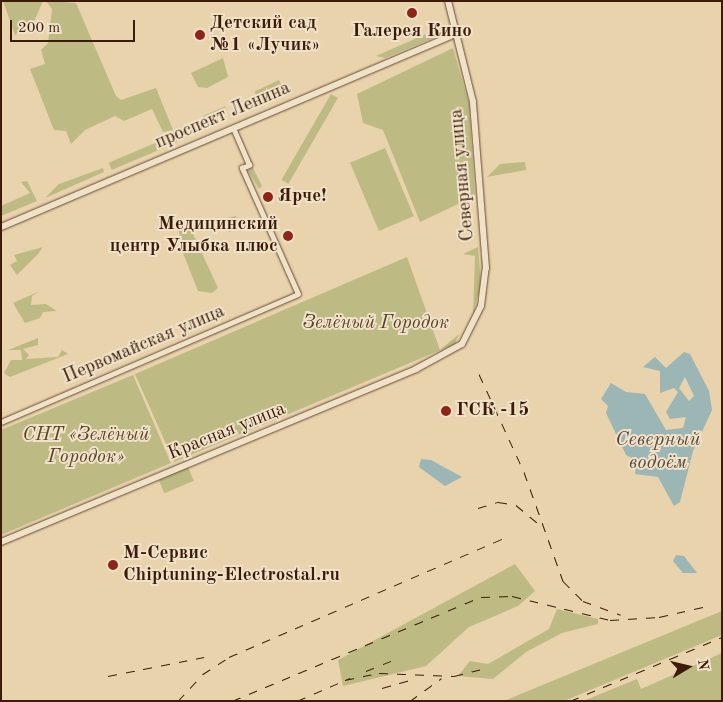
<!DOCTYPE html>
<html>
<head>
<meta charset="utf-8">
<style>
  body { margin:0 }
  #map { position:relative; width:723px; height:702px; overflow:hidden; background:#e8d3ac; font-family:"Old Standard TT",serif }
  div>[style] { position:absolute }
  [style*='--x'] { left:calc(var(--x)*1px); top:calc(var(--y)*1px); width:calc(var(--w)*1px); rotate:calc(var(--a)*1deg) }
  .green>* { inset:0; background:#beba84; transform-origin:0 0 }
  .water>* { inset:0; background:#9cb5b5 }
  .roads { filter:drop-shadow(0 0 1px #674931) drop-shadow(0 0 1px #674931) }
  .minor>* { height:4.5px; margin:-2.25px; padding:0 2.25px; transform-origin:2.25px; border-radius:2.25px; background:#f0e2c9 }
  .secondary>* { height:6px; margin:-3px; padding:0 3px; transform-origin:3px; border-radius:3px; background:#f0e2c9 }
  .rail>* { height:1px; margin-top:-0.5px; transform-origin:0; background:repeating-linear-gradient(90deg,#3c1b08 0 9px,transparent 0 18px) }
  .dots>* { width:14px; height:14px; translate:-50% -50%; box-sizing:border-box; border:2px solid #f0e2c9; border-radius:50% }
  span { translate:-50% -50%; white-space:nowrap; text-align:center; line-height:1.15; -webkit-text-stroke:4px #f0e2c9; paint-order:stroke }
  .poi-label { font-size:19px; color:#3c1b08; font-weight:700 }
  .left { translate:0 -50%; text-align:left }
  .right { translate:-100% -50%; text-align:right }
  .street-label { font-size:19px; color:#3c1b08 }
  .park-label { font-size:19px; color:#5c4327; font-style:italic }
  .water-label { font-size:20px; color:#59493c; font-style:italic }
  .frame { position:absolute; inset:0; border:2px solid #3c1b08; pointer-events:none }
  .north { position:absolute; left:663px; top:642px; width:50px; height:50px; -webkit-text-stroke:4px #f0e2c9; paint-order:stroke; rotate:81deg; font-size:14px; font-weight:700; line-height:20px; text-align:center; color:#3c1b08 }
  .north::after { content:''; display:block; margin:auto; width:18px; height:22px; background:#3c1b08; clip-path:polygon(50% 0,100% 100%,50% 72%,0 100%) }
  .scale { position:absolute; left:10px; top:20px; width:125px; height:22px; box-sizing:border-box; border:2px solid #3c1b08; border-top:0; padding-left:6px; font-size:15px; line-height:18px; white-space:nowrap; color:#3c1b08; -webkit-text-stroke:4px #f0e2c9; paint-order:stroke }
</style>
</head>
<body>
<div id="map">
  <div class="green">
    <div style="clip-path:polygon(3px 1px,43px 1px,32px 26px,15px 35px)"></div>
    <div style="clip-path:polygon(46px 1px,76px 3px,116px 96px,121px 100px,156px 88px,173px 130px,163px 132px,152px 109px,124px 121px,115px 116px,85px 130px,71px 144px,66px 131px,54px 130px,30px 69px,45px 64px,41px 50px,48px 43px,52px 9px)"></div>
    <div style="clip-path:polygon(442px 27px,445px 33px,385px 58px,376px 56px)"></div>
    <div style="clip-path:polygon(453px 48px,469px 104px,475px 196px,420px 222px,383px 130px,363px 123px,357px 94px)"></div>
    <div style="clip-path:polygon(223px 58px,228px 77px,207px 88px,198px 87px,191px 73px)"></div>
    <div style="left:279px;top:80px;width:14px;height:27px;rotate:65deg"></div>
    <div style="left:331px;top:94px;width:8px;height:99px;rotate:30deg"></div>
    <div style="clip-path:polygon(226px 106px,221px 120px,211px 124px,203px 116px)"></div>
    <div style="left:174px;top:135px;width:8px;height:71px;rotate:67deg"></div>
    <div style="left:385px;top:148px;width:74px;height:38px;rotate:67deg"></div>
    <div style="clip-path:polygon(525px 162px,526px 170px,487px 177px,500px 164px)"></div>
    <div style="clip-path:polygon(252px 166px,262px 186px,259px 189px,248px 171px)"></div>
    <div style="clip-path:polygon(103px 168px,104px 172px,45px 198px,59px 184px)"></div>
    <div style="clip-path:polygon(27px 181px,37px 201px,1px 216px,1px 206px,30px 193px,21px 182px)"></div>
    <div style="clip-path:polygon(236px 216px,241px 227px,229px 232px,220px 220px)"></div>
    <div style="clip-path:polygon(188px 223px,218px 288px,212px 293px,198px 291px,181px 248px,184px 245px,178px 230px,188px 228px)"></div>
    <div style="clip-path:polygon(43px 247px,38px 254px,17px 275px,10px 265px,17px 261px,14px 255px)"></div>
    <div style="clip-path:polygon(478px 247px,481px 283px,473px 315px,475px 256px,463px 254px)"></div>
    <div style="clip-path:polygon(407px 257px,440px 350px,459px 334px,455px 344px,174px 462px,135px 374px)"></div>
    <div style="clip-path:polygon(40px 291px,32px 296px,31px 305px,46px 304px,57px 311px,43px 312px,40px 318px,25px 323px,13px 303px)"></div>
    <div style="clip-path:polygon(38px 338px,38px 345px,23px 349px,29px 355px,26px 359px,58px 357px,62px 350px,68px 354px,10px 377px,4px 373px,11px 360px,22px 360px,21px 350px,8px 350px)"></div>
    <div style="clip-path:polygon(133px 375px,171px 463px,1px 535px,1px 430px)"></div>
    <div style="left:188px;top:467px;width:15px;height:32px;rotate:67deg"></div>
    <div style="clip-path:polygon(515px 564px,535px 591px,518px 606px,469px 627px,426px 666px,343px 686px,338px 660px)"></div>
    <div style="clip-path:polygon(557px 609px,598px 619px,598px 624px,562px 633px,526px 652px,493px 679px,458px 676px,470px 661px,488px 664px,549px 629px)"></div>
    <div style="clip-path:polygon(722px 611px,722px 635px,564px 701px,504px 701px)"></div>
    <div style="clip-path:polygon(722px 653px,722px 701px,583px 701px,637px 679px,641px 689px)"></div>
  </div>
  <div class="water">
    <div style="clip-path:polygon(evenodd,684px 352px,690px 354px,709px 391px,712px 410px,693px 451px,680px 502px,674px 506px,658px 477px,635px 474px,636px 460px,626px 455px,606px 413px,608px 406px,601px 399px,611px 383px,626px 392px,645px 394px,666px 430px,683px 428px,686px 417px,670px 419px,666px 412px,678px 392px,674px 388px,660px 393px,660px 371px,643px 367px,655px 357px,666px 368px,684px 352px,685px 377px,694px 396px,689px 401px,679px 388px,685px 377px)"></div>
    <div style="clip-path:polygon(421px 459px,431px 460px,462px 477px,445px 486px,419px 467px)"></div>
    <div style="clip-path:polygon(676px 555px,684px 556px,697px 573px,683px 573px,673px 561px)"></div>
  </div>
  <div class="roads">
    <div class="minor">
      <div style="--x:1;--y:422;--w:323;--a:-23.3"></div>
      <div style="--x:298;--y:294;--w:138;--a:-114"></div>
      <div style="--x:242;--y:168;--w:8;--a:-23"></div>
      <div style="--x:249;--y:165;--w:40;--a:-113.4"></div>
    </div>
    <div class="secondary">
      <div style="--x:1;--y:227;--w:494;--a:-23"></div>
      <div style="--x:1;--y:542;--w:450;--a:-22.6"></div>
      <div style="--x:416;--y:369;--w:52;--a:-28.5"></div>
      <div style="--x:462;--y:344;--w:42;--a:-63.4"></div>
      <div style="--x:481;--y:306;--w:38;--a:-83"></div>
      <div style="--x:486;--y:268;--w:167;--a:-94.5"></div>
      <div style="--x:473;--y:102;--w:104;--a:-103.9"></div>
    </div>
  </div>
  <div class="rail">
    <div style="--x:479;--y:374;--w:108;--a:65.3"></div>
    <div style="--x:524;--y:472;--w:116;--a:70.3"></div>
    <div style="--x:563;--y:581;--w:28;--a:45"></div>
    <div style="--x:583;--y:601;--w:40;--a:20.2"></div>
    <div style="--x:478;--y:508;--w:21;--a:-17"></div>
    <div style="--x:498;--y:502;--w:18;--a:9"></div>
    <div style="--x:516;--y:505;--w:33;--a:40"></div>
    <div style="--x:366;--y:671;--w:31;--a:-22"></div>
    <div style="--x:108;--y:676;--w:98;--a:-11.2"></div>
    <div style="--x:345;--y:680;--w:35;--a:-12"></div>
    <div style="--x:379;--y:673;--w:75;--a:2.3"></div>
    <div style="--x:454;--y:676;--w:32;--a:-14"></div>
    <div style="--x:382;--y:688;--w:32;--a:-16"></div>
    <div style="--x:178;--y:701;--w:37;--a:-47"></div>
    <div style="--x:203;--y:674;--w:31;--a:-33"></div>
    <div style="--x:229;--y:657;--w:300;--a:-23.4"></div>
    <div style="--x:232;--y:701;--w:270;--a:-22.7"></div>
    <div style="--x:481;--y:597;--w:31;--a:-2"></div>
    <div style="--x:512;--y:596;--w:101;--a:13.8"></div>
    <div style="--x:610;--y:620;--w:49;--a:-3.5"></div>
    <div style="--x:659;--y:617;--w:45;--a:-12.8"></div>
    <div style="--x:297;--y:701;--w:58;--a:-23.5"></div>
    <div style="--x:410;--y:701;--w:39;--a:-36"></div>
    <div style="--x:570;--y:701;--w:165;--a:-22.8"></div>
  </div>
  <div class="dots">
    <div style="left:412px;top:13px;background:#8f2418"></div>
    <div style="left:200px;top:35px;background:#8f2418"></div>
    <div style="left:268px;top:197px;background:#8f2418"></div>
    <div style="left:288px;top:236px;background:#8f2418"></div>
    <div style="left:446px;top:411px;background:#8f2418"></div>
    <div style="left:113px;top:565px;background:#8f2418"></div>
  </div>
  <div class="poi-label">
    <span class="left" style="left:210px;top:35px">Детский сад<br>№1 «Лучик»</span>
    <span style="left:412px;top:32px">Галерея Кино</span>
    <span class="left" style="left:278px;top:197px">Ярче!</span>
    <span class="right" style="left:278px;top:236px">Медицинский<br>центр Улыбка плюс</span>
    <span class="left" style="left:456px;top:411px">ГСК -15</span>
    <span class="left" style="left:123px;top:565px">M-Сервис<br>Chiptuning-Electrostal.ru</span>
  </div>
  <div class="street-label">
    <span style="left:223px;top:116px;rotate:-23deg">проспект Ленина</span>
    <span style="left:463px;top:175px;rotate:-95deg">Северная улица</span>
    <span style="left:144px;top:345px;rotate:-23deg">Первомайская улица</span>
    <span style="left:227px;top:432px;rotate:-22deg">Красная улица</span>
  </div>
  <div class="park-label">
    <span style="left:376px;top:324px">Зелёный Городок</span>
    <span style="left:86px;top:447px">СНТ «Зелёный<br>Городок»</span>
  </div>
  <div class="water-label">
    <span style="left:658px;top:452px">Северный<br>водоём</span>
  </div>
  <div class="frame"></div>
  <div class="north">N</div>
  <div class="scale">200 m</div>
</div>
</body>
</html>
